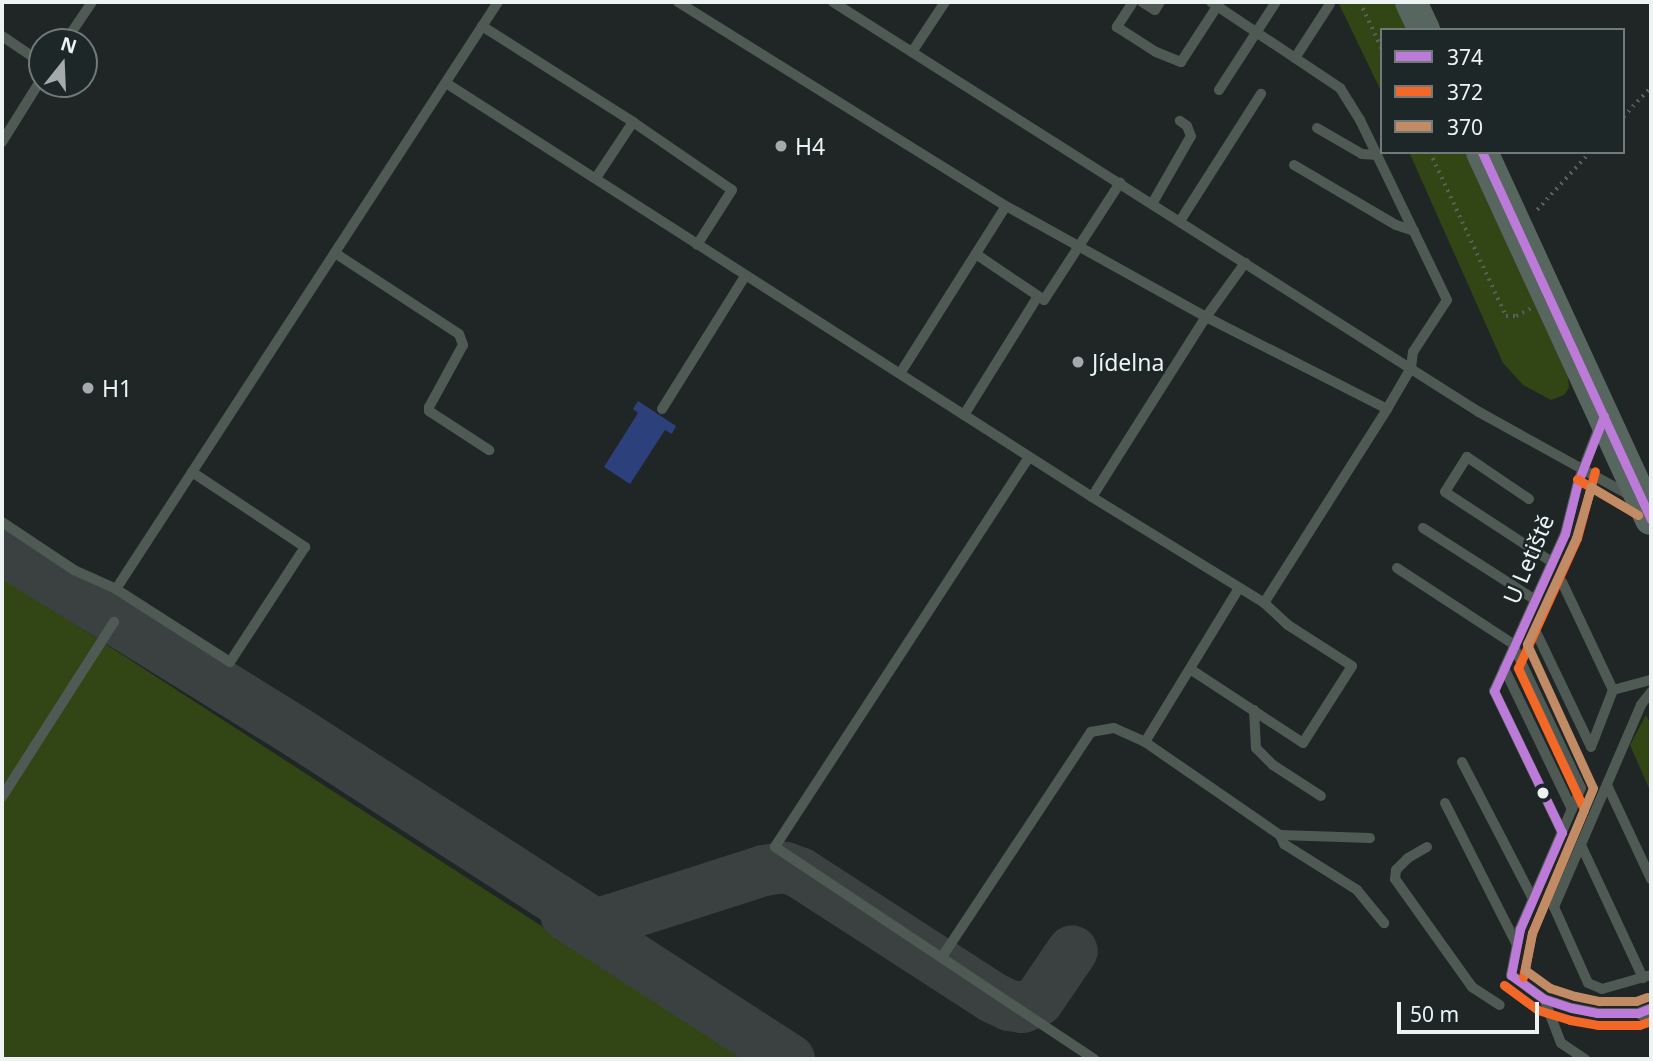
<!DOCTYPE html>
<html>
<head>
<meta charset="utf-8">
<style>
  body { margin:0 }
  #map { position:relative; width:1653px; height:1061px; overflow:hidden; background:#202525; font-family:"Noto Sans",sans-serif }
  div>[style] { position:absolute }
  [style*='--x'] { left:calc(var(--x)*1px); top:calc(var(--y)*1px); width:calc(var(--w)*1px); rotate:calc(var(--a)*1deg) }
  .green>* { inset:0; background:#324515 }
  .water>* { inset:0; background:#2c417c }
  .taxiway>* { height:51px; margin:-25.5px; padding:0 25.5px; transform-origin:25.5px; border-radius:25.5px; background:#3b4140 }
  .path>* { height:3.5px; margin-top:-1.75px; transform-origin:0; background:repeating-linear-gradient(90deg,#58605d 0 2px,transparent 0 7px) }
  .service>* { height:10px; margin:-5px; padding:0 5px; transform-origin:5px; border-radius:5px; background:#4f5a55 }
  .secondary>* { height:32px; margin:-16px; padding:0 16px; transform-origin:16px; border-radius:16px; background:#57665f }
  .bus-1>* { height:9px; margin:-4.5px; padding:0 4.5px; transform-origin:4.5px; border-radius:4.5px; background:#bd7bd9 }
  .bus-2>* { height:9px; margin:-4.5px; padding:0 4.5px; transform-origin:4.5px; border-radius:4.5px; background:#f36827 }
  .bus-3>* { height:9px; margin:-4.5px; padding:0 4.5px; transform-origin:4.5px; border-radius:4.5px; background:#c18c65 }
  .dots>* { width:19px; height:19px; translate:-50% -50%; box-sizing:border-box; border:4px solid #1e2727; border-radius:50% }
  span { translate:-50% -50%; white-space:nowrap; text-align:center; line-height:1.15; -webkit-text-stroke:5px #1e2727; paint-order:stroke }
  .poi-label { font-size:23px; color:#edf3f3 }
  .left { translate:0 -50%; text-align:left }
  .street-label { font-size:23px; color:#edf3f3 }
  .frame { position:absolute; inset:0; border:4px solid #edf3f3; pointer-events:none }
  .legend { position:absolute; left:1380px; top:28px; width:245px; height:126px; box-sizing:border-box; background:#1e2727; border:2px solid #717979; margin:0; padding:9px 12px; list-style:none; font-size:21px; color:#edf3f3 }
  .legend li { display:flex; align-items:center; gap:14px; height:35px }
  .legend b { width:35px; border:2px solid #717979 }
  .north { position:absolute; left:28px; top:28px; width:70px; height:70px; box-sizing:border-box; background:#1e2727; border:2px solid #717979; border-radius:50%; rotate:18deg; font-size:19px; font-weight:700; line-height:28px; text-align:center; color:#edf3f3 }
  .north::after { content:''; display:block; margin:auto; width:24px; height:32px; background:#a5abab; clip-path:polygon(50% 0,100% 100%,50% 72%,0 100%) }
  .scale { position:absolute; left:1397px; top:1002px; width:142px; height:32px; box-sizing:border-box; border:4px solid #edf3f3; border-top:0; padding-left:9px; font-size:21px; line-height:24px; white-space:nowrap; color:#edf3f3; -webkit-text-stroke:5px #1e2727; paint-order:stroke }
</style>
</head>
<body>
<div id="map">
  <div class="green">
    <div style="clip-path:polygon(1338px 2px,1397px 2px,1410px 30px,1382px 30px,1382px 93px)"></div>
    <div style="clip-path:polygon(1409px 152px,1466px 152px,1567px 365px,1569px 388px,1564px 395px,1551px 400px,1523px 385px,1503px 363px)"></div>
    <div style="clip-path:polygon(2px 577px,747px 1059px,2px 1059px)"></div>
    <div style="clip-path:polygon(1646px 715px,1651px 725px,1651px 793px,1630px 745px)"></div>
  </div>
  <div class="water">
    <div style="clip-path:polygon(638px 401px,676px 426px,672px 434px,665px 430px,630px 484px,604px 467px,638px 413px,633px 409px)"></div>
  </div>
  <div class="taxiway">
    <div style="--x:2;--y:549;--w:347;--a:31.8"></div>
    <div style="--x:297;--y:732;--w:354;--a:32.8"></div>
    <div style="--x:595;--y:924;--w:176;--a:-17.8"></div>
    <div style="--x:763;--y:870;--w:22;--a:-8"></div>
    <div style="--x:785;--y:867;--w:15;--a:20"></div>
    <div style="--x:799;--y:872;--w:230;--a:32.9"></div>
    <div style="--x:992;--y:997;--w:19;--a:25"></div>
    <div style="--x:1009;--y:1005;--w:13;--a:9"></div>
    <div style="--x:1022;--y:1007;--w:17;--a:-24"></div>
    <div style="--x:1038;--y:1000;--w:60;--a:-55.8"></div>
    <div style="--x:565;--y:914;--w:267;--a:32.9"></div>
  </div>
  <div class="path">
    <div style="--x:1360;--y:2;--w:52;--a:64.9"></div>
    <div style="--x:1623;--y:117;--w:41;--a:-47"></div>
    <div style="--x:1430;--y:152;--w:181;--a:65.1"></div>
    <div style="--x:1506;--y:316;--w:10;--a:0"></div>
    <div style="--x:1516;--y:316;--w:16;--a:-27"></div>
    <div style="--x:1537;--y:210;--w:79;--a:-47.6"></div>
  </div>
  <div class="service">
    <div style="--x:678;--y:2;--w:386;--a:31.9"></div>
    <div style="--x:1006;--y:206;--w:229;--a:29"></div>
    <div style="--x:1206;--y:317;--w:203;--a:26.9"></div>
    <div style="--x:833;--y:2;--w:765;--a:32.4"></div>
    <div style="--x:1479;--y:412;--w:176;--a:28.9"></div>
    <div style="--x:1133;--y:2;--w:30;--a:123"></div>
    <div style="--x:1117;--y:27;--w:46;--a:32.7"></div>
    <div style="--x:1156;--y:52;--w:27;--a:22"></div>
    <div style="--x:1181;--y:62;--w:72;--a:-57"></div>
    <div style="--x:1142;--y:2;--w:15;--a:32"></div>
    <div style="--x:1155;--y:10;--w:9;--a:-58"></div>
    <div style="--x:482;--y:26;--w:179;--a:32.4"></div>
    <div style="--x:633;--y:122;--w:67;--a:123.5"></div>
    <div style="--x:2;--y:36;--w:48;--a:34"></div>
    <div style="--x:65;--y:42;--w:48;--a:-56"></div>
    <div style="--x:912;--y:52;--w:60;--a:-56.6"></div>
    <div style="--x:1295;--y:58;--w:64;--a:-57.1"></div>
    <div style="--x:446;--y:83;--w:767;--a:32.65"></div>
    <div style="--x:1092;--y:497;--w:202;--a:31.6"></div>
    <div style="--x:1264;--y:603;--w:230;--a:-57.6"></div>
    <div style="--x:1387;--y:409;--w:48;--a:-59.7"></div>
    <div style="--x:1411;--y:368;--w:16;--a:-83"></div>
    <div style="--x:1413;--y:352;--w:62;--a:-56.8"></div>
    <div style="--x:1447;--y:300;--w:200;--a:-115.8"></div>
    <div style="--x:1360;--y:120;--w:38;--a:-122"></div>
    <div style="--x:1340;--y:88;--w:155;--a:-146.3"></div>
    <div style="--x:1219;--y:90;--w:105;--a:-57.1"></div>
    <div style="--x:633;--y:122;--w:120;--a:34.5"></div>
    <div style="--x:732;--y:190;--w:65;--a:122.5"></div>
    <div style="--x:1317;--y:128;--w:52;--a:30"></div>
    <div style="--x:1362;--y:154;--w:15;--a:4"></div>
    <div style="--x:2;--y:142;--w:75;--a:-58"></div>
    <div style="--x:1294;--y:165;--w:118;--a:30.5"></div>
    <div style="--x:1396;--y:225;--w:19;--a:18"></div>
    <div style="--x:1152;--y:204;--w:78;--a:-60.2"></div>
    <div style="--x:1191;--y:136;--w:11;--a:-112"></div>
    <div style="--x:1187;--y:126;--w:9;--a:-144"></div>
    <div style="--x:1180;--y:221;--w:151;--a:-57.5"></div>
    <div style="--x:335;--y:253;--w:148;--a:33.2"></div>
    <div style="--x:459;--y:334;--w:12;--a:70"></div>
    <div style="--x:463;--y:345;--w:71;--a:118.7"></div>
    <div style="--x:429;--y:407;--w:4;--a:90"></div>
    <div style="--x:429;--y:411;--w:72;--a:33"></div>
    <div style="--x:976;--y:254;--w:82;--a:34.1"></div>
    <div style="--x:1044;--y:300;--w:140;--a:-57"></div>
    <div style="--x:901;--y:372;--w:196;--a:-57.7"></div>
    <div style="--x:662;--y:409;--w:157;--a:-58"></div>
    <div style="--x:964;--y:415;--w:140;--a:-58.1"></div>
    <div style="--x:1029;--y:457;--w:465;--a:123.1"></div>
    <div style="--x:775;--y:847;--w:383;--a:33.6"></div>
    <div style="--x:192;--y:472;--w:136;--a:33.6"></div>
    <div style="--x:305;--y:547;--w:137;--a:123.1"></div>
    <div style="--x:230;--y:662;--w:135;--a:-147.4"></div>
    <div style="--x:116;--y:589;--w:700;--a:-56.95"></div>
    <div style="--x:1092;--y:497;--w:213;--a:-57.7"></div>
    <div style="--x:1206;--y:317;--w:67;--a:-54.2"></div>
    <div style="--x:1529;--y:499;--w:75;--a:-145.9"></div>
    <div style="--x:1467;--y:457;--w:41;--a:122.2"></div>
    <div style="--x:1445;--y:492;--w:128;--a:33.2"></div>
    <div style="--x:2;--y:522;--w:87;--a:33.7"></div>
    <div style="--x:74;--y:570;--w:46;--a:24.3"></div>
    <div style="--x:1423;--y:528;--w:132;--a:32.6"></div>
    <div style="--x:1397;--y:568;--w:139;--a:33.2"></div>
    <div style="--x:1562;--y:582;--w:119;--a:64.7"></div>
    <div style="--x:1613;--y:690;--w:39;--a:-15"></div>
    <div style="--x:1536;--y:632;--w:127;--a:64.4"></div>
    <div style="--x:1591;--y:747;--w:61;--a:-68.9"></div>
    <div style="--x:1513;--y:645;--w:158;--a:64.6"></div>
    <div style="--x:1581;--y:788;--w:154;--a:113.4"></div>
    <div style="--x:1520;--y:929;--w:47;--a:101.1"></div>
    <div style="--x:1511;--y:975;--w:41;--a:36"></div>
    <div style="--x:1544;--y:999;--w:29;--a:18"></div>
    <div style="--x:1572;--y:1008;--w:26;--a:11"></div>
    <div style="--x:1598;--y:1013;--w:40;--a:0"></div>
    <div style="--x:1638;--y:1013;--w:14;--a:-21"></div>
    <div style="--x:1504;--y:668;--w:157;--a:64.3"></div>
    <div style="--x:1190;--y:669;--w:135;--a:33.2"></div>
    <div style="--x:1303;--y:743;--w:91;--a:-57.5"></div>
    <div style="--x:1352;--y:666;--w:76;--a:-147.4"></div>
    <div style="--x:1288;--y:625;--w:33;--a:-137"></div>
    <div style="--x:1651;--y:692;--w:16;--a:128"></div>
    <div style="--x:1641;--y:705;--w:220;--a:113.3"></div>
    <div style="--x:1554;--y:907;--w:83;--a:65.9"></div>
    <div style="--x:1588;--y:983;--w:15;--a:23"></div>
    <div style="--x:1602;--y:989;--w:51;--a:-15.9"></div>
    <div style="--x:1254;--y:710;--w:38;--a:87"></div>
    <div style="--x:1256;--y:748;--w:24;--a:45"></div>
    <div style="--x:1273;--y:765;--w:57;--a:32.9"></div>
    <div style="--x:1145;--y:742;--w:180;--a:-58.6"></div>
    <div style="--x:1462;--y:762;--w:154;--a:62.6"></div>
    <div style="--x:1607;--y:785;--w:104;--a:64.9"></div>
    <div style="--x:2;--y:797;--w:208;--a:-57.4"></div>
    <div style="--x:1445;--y:803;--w:159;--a:63.1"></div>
    <div style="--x:1562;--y:832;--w:157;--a:-115.7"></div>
    <div style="--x:1494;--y:691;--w:172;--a:-65.7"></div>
    <div style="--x:1565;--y:534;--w:54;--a:-76"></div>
    <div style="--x:1578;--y:482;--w:61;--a:-68.9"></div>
    <div style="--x:1280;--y:835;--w:10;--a:66"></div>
    <div style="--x:1284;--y:844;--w:86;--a:32.2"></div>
    <div style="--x:1357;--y:890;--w:43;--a:50.7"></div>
    <div style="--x:1581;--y:845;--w:147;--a:65"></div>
    <div style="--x:1427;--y:847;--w:22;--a:150"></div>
    <div style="--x:1408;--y:858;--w:17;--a:135"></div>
    <div style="--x:1396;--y:870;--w:9;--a:96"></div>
    <div style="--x:1395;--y:879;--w:133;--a:54.5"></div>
    <div style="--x:1472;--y:987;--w:33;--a:33"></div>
    <div style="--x:942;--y:957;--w:270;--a:-56.5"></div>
    <div style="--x:1091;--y:732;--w:23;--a:-10"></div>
    <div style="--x:1114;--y:728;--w:34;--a:24"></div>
    <div style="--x:1145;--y:742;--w:164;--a:34.6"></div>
    <div style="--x:1280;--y:835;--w:90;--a:1.9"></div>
    <div style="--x:1544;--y:999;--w:47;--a:68.9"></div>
    <div style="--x:1561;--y:1043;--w:29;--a:34"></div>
    <div style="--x:1638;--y:1013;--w:15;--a:32"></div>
  </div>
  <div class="secondary">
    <div style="--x:1411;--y:2;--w:31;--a:65"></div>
    <div style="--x:1482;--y:152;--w:404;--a:65.3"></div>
  </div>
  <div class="bus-1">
    <div style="--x:1482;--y:152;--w:404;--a:65.3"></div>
    <div style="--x:1494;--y:691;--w:157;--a:64.3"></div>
    <div style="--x:1562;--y:832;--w:106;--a:113.4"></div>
    <div style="--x:1520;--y:929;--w:47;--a:101.1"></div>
    <div style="--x:1511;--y:975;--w:41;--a:36"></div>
    <div style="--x:1544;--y:999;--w:29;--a:18"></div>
    <div style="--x:1572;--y:1008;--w:26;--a:11"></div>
    <div style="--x:1598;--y:1013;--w:40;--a:0"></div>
    <div style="--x:1638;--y:1013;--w:14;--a:-21"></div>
    <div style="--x:1494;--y:691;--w:172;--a:-65.7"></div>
    <div style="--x:1565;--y:534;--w:54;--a:-76"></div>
    <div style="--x:1578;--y:482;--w:71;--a:-68.5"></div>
  </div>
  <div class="bus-2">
    <div style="--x:1577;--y:479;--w:71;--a:30.5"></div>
    <div style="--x:1523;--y:977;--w:45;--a:-78.4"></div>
    <div style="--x:1532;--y:933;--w:134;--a:-67.2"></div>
    <div style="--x:1584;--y:809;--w:156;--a:-115.1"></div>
    <div style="--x:1518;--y:668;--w:143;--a:-65.6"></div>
    <div style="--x:1577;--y:538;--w:69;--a:-75"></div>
    <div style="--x:1504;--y:985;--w:42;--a:36.3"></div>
    <div style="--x:1538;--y:1010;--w:34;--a:17"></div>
    <div style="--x:1570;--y:1020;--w:28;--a:10"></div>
    <div style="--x:1598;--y:1025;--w:41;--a:0"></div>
    <div style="--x:1639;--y:1025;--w:13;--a:-18"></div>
  </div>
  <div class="bus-3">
    <div style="--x:1638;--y:515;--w:55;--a:-149.2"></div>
    <div style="--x:1591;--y:487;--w:53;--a:106.4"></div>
    <div style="--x:1576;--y:538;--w:117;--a:114.8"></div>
    <div style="--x:1527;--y:644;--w:158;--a:65.4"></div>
    <div style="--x:1593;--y:788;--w:157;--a:112.8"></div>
    <div style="--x:1532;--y:933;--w:38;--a:101"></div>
    <div style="--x:1525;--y:970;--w:31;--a:36"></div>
    <div style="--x:1550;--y:988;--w:26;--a:18"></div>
    <div style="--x:1575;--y:996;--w:25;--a:12"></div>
    <div style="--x:1599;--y:1001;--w:37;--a:0"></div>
    <div style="--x:1636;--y:1001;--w:12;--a:-20"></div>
  </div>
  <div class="dots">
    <div style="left:781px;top:146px;background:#a5abab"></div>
    <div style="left:1078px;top:362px;background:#a5abab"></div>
    <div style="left:88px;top:388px;background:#a5abab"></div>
    <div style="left:1543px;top:793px;background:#edf3f3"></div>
  </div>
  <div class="poi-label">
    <span class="left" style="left:795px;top:146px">H4</span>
    <span class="left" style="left:1092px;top:362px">Jídelna</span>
    <span class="left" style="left:102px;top:388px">H1</span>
  </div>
  <div class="street-label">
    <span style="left:1528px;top:559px;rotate:-67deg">U Letiště</span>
  </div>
  <div class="frame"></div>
  <ul class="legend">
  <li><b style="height:9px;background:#bd7bd9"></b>374</li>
  <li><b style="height:9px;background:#f36827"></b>372</li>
  <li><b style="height:9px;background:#c18c65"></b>370</li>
  </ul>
  <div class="north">N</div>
  <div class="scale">50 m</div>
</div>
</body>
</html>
